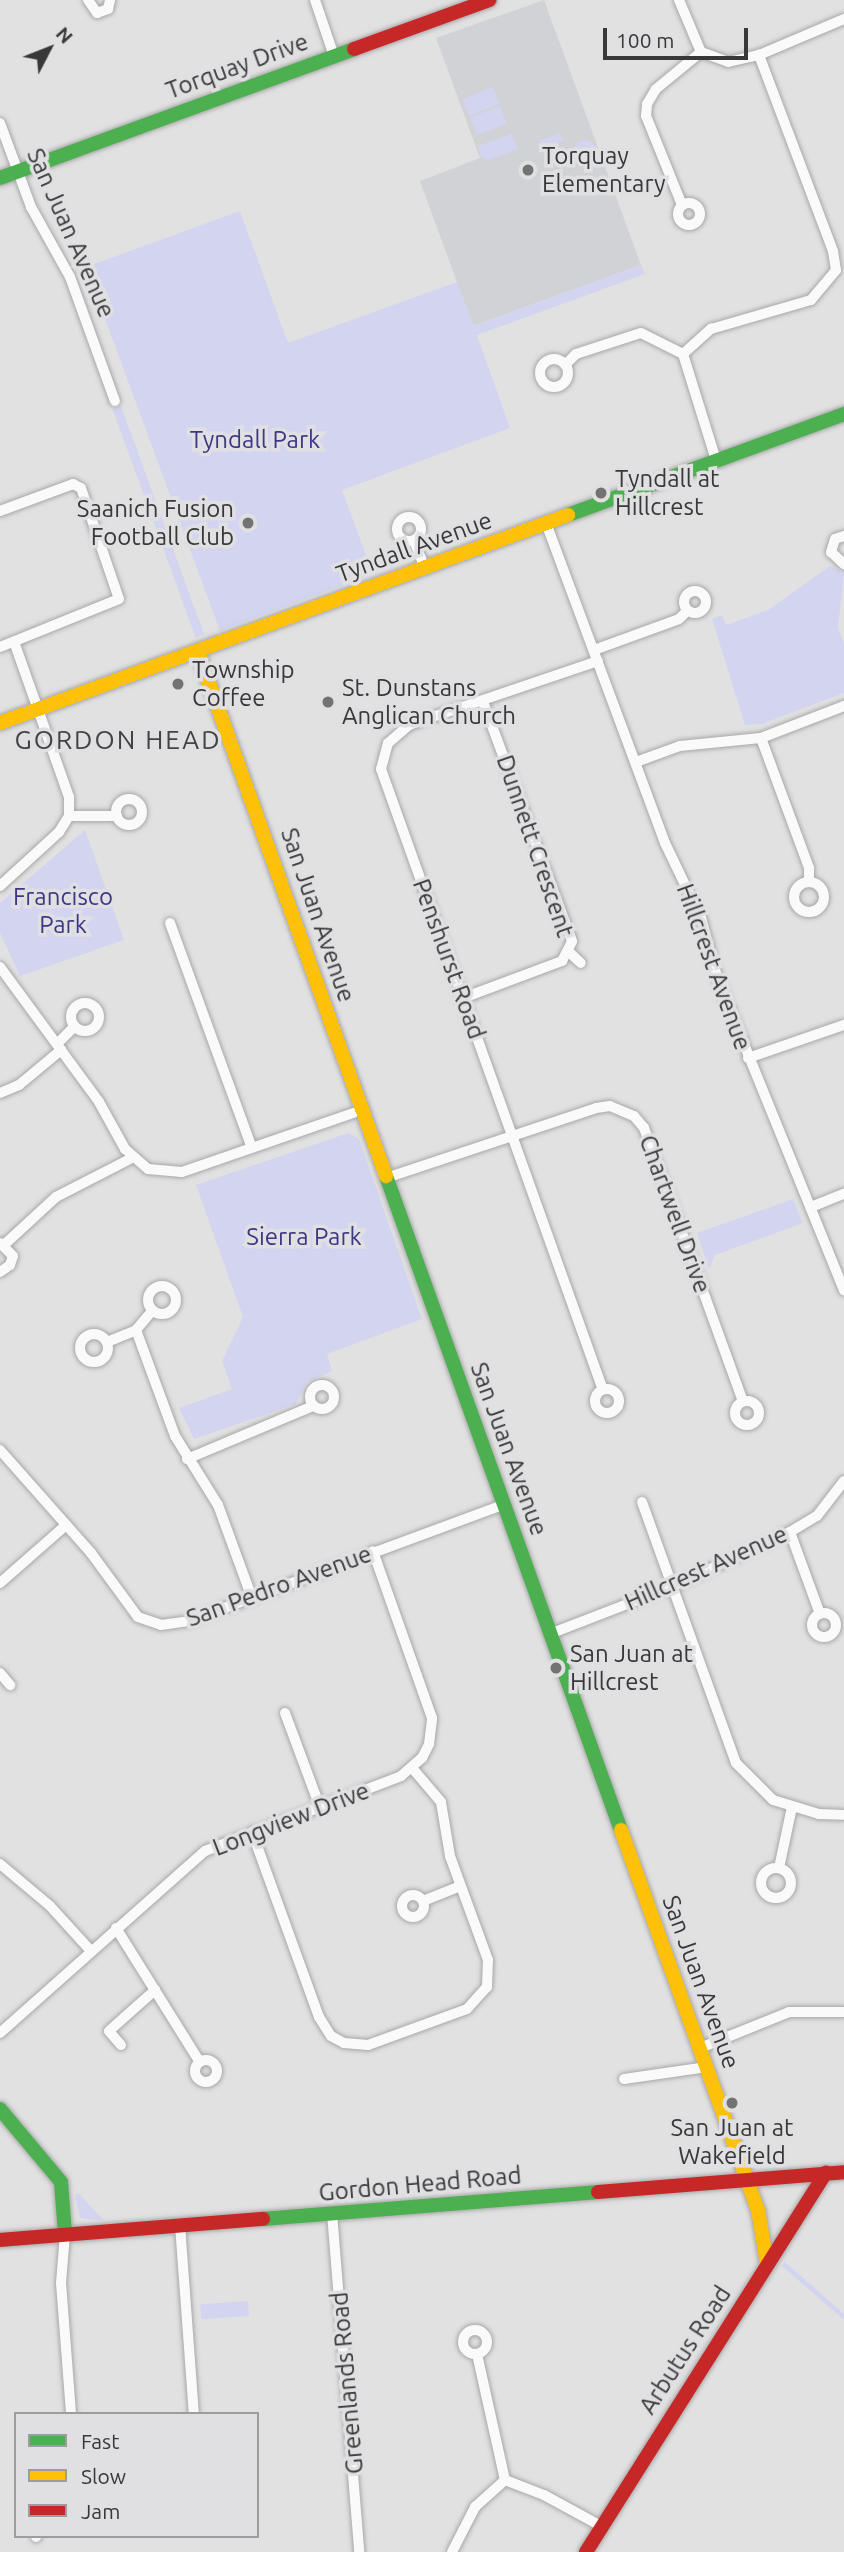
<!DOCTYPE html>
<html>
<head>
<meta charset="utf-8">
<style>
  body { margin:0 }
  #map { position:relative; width:844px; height:2552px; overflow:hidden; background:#e1e1e1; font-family:Ubuntu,sans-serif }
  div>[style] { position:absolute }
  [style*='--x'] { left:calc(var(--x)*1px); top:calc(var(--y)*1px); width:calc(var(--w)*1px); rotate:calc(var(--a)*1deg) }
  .built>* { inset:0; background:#d1d2d6 }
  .green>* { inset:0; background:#d3d5f0; transform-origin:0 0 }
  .round { border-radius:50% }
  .roads { filter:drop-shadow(0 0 2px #a8a8a9) drop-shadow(0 0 2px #a8a8a9) }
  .street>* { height:10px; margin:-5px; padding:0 5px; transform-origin:5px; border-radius:5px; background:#fafafa }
  .street>.ring { margin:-5px; padding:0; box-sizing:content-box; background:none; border:10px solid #fafafa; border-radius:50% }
  .fast>* { height:14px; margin:-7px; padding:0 7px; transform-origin:7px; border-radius:7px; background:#4caf50 }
  .slow>* { height:14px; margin:-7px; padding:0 7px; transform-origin:7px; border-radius:7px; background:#ffc107 }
  .jam>* { height:14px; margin:-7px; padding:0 7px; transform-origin:7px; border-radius:7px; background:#c62828 }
  .dots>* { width:19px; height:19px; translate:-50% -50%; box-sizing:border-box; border:4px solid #e0e0e2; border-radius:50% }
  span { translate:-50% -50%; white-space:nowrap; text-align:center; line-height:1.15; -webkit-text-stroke:7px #e0e0e2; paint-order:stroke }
  .street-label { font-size:24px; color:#383839 }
  .poi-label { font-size:24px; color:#383839 }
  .left { translate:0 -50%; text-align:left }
  .right { translate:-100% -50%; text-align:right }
  .park-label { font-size:24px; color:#3d3886 }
  .neighbourhood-label { font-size:26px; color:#424344; letter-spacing:2px }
  .legend { position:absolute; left:14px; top:2412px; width:245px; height:126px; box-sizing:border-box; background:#e0e0e2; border:2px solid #9d9d9e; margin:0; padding:9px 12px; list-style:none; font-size:21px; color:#383839 }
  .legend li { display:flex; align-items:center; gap:14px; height:35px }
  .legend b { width:35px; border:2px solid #9d9d9e }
  .north { position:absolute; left:14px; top:14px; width:70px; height:70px; -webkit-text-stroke:5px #e0e0e2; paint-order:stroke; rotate:48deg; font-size:19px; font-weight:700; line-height:28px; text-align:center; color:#383839 }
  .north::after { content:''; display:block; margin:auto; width:24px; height:32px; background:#383839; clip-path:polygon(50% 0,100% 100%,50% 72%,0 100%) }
  .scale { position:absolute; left:603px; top:28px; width:145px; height:32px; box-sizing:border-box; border:4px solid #383839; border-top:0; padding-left:9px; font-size:21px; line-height:24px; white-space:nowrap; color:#383839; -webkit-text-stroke:5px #e0e0e2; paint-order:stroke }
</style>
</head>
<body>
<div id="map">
  <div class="built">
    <div style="clip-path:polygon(544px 0,641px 265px,473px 326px,420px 181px,480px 158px,436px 38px)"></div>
  </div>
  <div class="green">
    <div style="left:493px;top:87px;width:18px;height:33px;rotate:68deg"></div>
    <div style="left:500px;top:106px;width:19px;height:32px;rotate:69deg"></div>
    <div style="clip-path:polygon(512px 134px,518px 149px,488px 160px,481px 157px,478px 146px)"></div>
    <div style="clip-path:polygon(560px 134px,563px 140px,545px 151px,539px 149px,540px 140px)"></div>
    <div class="round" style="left:574px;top:140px;width:22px;height:22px"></div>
    <div style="clip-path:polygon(240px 211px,288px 343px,457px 282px,474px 326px,641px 265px,645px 274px,477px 335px,510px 428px,342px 490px,373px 574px,220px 631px,86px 267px)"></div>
    <div style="left:121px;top:406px;width:243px;height:9px;rotate:70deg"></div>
    <div style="clip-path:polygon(830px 566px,844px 572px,838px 628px,844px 644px,844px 693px,762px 724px,745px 725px,712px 619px,722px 615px,726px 625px,768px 610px)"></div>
    <div style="clip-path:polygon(85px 830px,124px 940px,20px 976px,0 933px,0 903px)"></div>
    <div style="clip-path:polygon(348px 1133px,359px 1139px,422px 1319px,327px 1354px,332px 1371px,307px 1382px,296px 1404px,194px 1439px,179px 1408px,232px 1389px,222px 1361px,243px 1317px,196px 1185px)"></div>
    <div style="clip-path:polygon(793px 1199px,803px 1223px,715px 1255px,709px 1269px,697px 1233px)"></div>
    <div style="clip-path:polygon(78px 2193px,103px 2219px,103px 2221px,80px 2218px,75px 2195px)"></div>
    <div style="clip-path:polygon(785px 2262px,844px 2314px,844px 2320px,782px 2266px)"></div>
    <div style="left:248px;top:2301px;width:15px;height:48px;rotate:86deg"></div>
  </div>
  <div class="roads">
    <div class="street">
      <div style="--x:88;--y:0;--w:16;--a:55"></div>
      <div style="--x:97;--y:13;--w:12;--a:-20"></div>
      <div style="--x:108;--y:9;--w:9;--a:-77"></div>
      <div style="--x:315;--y:0;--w:59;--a:71.3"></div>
      <div style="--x:679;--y:0;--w:56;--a:67.1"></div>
      <div style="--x:701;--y:52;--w:29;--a:20"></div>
      <div style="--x:728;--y:62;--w:32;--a:-13"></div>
      <div style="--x:759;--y:55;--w:92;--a:-23"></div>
      <div style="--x:0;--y:123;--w:90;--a:69.7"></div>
      <div style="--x:31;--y:207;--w:80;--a:60.9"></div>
      <div style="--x:70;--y:277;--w:132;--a:70.1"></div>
      <div class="ring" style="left:678px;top:203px;width:12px;height:12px"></div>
      <div style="--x:682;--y:205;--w:96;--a:-112"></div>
      <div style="--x:646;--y:116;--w:12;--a:-85"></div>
      <div style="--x:647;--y:104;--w:17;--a:-59"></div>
      <div style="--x:656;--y:89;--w:58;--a:-39.4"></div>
      <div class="ring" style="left:540px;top:359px;width:18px;height:18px"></div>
      <div style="--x:566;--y:364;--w:14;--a:-45"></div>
      <div style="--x:576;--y:354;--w:68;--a:-17.9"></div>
      <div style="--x:641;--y:333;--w:47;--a:26.6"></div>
      <div style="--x:716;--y:460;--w:111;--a:-107.3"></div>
      <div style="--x:683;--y:354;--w:38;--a:-42"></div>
      <div style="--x:711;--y:329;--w:104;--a:-16.2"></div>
      <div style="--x:811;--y:300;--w:39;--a:-50"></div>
      <div style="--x:836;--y:270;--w:19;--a:-99"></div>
      <div style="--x:833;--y:251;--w:210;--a:-110.7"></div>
      <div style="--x:0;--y:511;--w:78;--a:-20.3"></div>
      <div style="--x:73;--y:484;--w:9;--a:27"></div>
      <div style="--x:81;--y:488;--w:117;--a:71.1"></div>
      <div style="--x:119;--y:599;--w:128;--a:158"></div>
      <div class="ring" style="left:397px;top:517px;width:14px;height:14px"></div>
      <div style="--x:546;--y:523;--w:341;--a:69.6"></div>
      <div style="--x:665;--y:843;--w:83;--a:64.4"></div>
      <div style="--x:701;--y:918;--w:64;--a:74.7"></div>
      <div style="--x:718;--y:980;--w:335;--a:67.9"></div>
      <div style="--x:844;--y:536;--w:9;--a:162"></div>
      <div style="--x:835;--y:539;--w:14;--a:107"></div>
      <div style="--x:831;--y:552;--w:18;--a:43"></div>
      <div style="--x:414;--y:541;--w:29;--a:68"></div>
      <div class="ring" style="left:684px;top:591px;width:12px;height:12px"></div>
      <div style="--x:594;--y:650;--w:90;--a:-20"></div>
      <div style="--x:679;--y:619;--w:11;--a:-45"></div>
      <div style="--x:598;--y:661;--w:200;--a:161.3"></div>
      <div style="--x:409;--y:725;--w:28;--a:139"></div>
      <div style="--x:388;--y:743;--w:27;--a:105"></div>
      <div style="--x:381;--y:769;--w:659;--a:70.33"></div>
      <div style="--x:761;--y:738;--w:139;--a:69.7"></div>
      <div style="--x:809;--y:868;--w:14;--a:90"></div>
      <div style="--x:636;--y:762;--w:47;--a:-20"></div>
      <div style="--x:680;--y:746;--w:81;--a:-5.6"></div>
      <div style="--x:761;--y:738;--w:89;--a:-21.1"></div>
      <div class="ring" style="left:116px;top:799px;width:16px;height:16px"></div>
      <div style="--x:69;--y:816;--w:48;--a:0"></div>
      <div class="ring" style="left:794px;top:882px;width:20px;height:20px"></div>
      <div style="--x:0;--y:886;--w:80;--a:-42.5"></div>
      <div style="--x:59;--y:832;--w:19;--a:-58"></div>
      <div style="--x:69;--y:816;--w:19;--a:-90"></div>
      <div style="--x:69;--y:797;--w:164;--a:-109.5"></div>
      <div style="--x:170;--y:923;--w:239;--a:70"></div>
      <div style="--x:569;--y:952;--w:16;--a:43"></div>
      <div style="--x:0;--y:967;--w:167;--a:53.7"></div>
      <div style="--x:99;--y:1102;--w:54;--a:61"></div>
      <div style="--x:125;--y:1149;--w:30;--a:41"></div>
      <div style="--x:148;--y:1169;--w:34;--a:5"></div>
      <div style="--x:182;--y:1172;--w:190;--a:-19"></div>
      <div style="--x:463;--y:998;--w:106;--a:-20.5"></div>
      <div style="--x:562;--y:961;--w:22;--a:-63"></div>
      <div style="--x:572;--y:941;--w:255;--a:-110.4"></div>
      <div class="ring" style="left:71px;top:1003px;width:18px;height:18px"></div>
      <div style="--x:57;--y:1044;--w:25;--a:-45"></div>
      <div style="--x:748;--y:1058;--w:102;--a:-19"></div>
      <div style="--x:0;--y:1093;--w:21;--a:-23"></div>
      <div style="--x:19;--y:1085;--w:55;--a:-39.8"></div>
      <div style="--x:386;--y:1178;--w:221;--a:-18.4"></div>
      <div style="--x:596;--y:1108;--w:14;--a:-8"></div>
      <div style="--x:610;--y:1106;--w:26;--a:23"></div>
      <div style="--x:634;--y:1116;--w:16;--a:50"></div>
      <div style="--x:644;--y:1128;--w:290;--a:70.1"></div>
      <div style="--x:811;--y:1207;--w:35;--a:-22"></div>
      <div style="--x:5;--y:1244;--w:69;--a:-42.7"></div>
      <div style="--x:56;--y:1197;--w:85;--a:-27.2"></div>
      <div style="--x:0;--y:1272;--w:12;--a:-35"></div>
      <div style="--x:10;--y:1265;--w:9;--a:-72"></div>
      <div style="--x:13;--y:1256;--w:18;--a:-135"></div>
      <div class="ring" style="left:148px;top:1286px;width:18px;height:18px"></div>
      <div style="--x:136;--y:1330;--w:113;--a:69.8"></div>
      <div style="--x:175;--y:1436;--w:81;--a:58.1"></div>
      <div style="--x:218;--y:1505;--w:99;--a:69.9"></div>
      <div class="ring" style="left:80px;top:1334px;width:18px;height:18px"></div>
      <div style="--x:107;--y:1342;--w:31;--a:-22"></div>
      <div style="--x:136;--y:1330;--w:25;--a:-50"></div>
      <div class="ring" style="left:310px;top:1385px;width:14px;height:14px"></div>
      <div class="ring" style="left:595px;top:1389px;width:14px;height:14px"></div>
      <div class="ring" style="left:735px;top:1401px;width:14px;height:14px"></div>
      <div style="--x:0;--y:1450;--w:137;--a:48.5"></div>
      <div style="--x:91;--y:1553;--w:79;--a:53.7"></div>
      <div style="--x:138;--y:1617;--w:24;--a:19"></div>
      <div style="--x:161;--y:1625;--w:28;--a:-8"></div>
      <div style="--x:189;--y:1621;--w:337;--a:-20.3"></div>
      <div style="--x:187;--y:1459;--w:137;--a:-22.8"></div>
      <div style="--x:642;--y:1502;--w:277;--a:70.2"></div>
      <div style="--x:736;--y:1763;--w:52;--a:45"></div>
      <div style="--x:773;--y:1800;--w:48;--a:16.9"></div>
      <div style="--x:819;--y:1814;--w:25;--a:2"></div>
      <div style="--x:790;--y:1532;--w:87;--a:69.9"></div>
      <div style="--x:0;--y:1583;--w:88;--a:-41.3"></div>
      <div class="ring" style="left:812px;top:1613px;width:14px;height:14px"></div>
      <div style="--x:552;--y:1633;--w:128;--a:-21.1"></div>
      <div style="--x:671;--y:1587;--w:131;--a:-24.8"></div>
      <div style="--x:790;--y:1532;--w:31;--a:-31"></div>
      <div style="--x:817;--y:1516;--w:44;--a:-52.4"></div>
      <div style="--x:0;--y:1673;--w:16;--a:50"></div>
      <div style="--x:285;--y:1713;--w:100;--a:69.6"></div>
      <div style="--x:252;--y:1832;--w:197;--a:70.1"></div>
      <div style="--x:319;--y:2017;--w:22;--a:58"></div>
      <div style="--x:331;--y:2036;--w:15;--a:28"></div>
      <div style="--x:344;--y:2043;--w:24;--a:5"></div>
      <div style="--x:368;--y:2045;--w:105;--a:-20"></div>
      <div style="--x:467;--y:2009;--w:30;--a:-48"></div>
      <div style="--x:487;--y:1987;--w:27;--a:-88"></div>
      <div style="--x:488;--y:1960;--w:111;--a:-110.1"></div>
      <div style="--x:450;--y:1856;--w:55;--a:-99.5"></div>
      <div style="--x:441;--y:1802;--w:43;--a:-130.3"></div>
      <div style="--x:0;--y:1864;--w:65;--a:40"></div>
      <div style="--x:50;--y:1906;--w:61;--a:47.7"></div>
      <div style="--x:779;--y:1868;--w:62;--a:-78"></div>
      <div class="ring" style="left:761px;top:1868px;width:20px;height:20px"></div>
      <div class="ring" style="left:402px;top:1895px;width:12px;height:12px"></div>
      <div style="--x:423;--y:1901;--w:40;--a:-22"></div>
      <div style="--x:116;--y:1928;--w:157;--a:58"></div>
      <div style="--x:0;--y:2033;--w:274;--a:-41.6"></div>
      <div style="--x:205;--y:1851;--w:210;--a:-20.9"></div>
      <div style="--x:401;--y:1776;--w:28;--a:-41"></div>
      <div style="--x:422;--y:1758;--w:16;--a:-63"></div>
      <div style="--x:429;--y:1744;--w:26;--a:-83"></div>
      <div style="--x:432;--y:1718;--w:177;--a:-109.5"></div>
      <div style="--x:121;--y:2045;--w:18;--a:-131"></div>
      <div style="--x:109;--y:2031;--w:62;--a:-41.7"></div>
      <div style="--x:700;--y:2048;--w:96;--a:-22"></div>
      <div style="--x:789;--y:2012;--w:55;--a:0"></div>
      <div class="ring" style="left:195px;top:2060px;width:12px;height:12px"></div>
      <div style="--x:624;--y:2079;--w:84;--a:-8.2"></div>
      <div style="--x:332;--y:2213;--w:340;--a:85.4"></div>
      <div style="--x:180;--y:2225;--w:190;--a:85.8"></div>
      <div style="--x:65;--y:2234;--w:49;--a:94.7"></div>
      <div style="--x:61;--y:2283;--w:131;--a:85.6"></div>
      <div class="ring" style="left:463px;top:2330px;width:14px;height:14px"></div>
      <div style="--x:477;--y:2354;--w:129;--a:77.5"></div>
      <div style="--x:36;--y:2537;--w:1;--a:-45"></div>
      <div style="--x:452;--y:2552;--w:51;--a:-62.9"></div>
      <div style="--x:475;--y:2507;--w:40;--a:-42"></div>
      <div style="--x:505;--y:2480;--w:42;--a:21"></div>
      <div style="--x:544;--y:2495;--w:63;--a:28.6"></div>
    </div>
    <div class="fast">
      <div style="--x:0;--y:178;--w:377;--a:-20"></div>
      <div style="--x:568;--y:515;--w:294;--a:-20.1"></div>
      <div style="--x:386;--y:1176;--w:695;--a:70.24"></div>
      <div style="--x:0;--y:2109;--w:95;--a:50.1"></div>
      <div style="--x:61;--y:2182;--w:52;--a:85.6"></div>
      <div style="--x:263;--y:2219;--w:336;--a:-4.6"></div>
    </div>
    <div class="slow">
      <div style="--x:198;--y:652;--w:557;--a:70.26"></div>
      <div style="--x:0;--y:723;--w:605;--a:-20.11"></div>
      <div style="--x:621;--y:1830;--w:404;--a:70.2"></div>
      <div style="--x:758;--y:2210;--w:55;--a:80.5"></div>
    </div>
    <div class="jam">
      <div style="--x:354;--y:49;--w:144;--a:-19.9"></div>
      <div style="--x:598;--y:2192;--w:247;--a:-4.6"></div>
      <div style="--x:0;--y:2240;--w:264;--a:-4.6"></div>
      <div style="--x:586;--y:2552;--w:449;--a:-57.7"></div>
    </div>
  </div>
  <div class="dots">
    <div style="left:528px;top:170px;background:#737374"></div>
    <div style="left:601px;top:493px;background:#737374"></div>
    <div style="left:248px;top:523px;background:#737374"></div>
    <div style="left:178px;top:684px;background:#737374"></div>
    <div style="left:328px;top:702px;background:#737374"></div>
    <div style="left:556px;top:1668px;background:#737374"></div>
    <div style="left:732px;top:2103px;background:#737374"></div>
  </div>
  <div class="street-label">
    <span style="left:237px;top:66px;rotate:-20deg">Torquay Drive</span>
    <span style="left:71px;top:233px;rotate:66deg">San Juan Avenue</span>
    <span style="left:414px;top:547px;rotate:-20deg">Tyndall Avenue</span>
    <span style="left:535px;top:846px;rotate:71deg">Dunnett Crescent</span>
    <span style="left:318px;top:915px;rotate:71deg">San Juan Avenue</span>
    <span style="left:449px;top:959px;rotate:70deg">Penshurst Road</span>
    <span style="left:714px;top:967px;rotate:70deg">Hillcrest Avenue</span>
    <span style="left:675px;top:1214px;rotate:70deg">Chartwell Drive</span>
    <span style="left:509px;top:1449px;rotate:70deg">San Juan Avenue</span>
    <span style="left:706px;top:1568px;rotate:-24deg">Hillcrest Avenue</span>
    <span style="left:279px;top:1586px;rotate:-20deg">San Pedro Avenue</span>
    <span style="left:291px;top:1819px;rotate:-21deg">Longview Drive</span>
    <span style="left:701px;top:1982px;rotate:70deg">San Juan Avenue</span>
    <span style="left:420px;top:2184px;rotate:-5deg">Gordon Head Road</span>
    <span style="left:685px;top:2350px;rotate:-57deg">Arbutus Road</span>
    <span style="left:347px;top:2383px;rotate:-95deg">Greenlands Road</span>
  </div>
  <div class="poi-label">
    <span class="left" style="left:542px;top:170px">Torquay<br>Elementary</span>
    <span class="left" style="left:615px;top:493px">Tyndall at<br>Hillcrest</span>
    <span class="right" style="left:234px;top:523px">Saanich Fusion<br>Football Club</span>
    <span class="left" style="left:192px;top:684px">Township<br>Coffee</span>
    <span class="left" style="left:342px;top:702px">St. Dunstans<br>Anglican Church</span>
    <span class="left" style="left:570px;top:1668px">San Juan at<br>Hillcrest</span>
    <span style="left:732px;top:2142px">San Juan at<br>Wakefield</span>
  </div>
  <div class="park-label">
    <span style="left:255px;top:440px">Tyndall Park</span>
    <span style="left:63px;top:911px">Francisco<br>Park</span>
    <span style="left:304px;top:1237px">Sierra Park</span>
  </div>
  <div class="neighbourhood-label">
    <span style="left:118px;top:740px">GORDON HEAD</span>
  </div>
  <ul class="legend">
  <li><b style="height:9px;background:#4caf50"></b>Fast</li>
  <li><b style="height:9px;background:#ffc107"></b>Slow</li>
  <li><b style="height:9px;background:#c62828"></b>Jam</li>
  </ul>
  <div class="north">N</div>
  <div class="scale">100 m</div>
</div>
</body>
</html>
